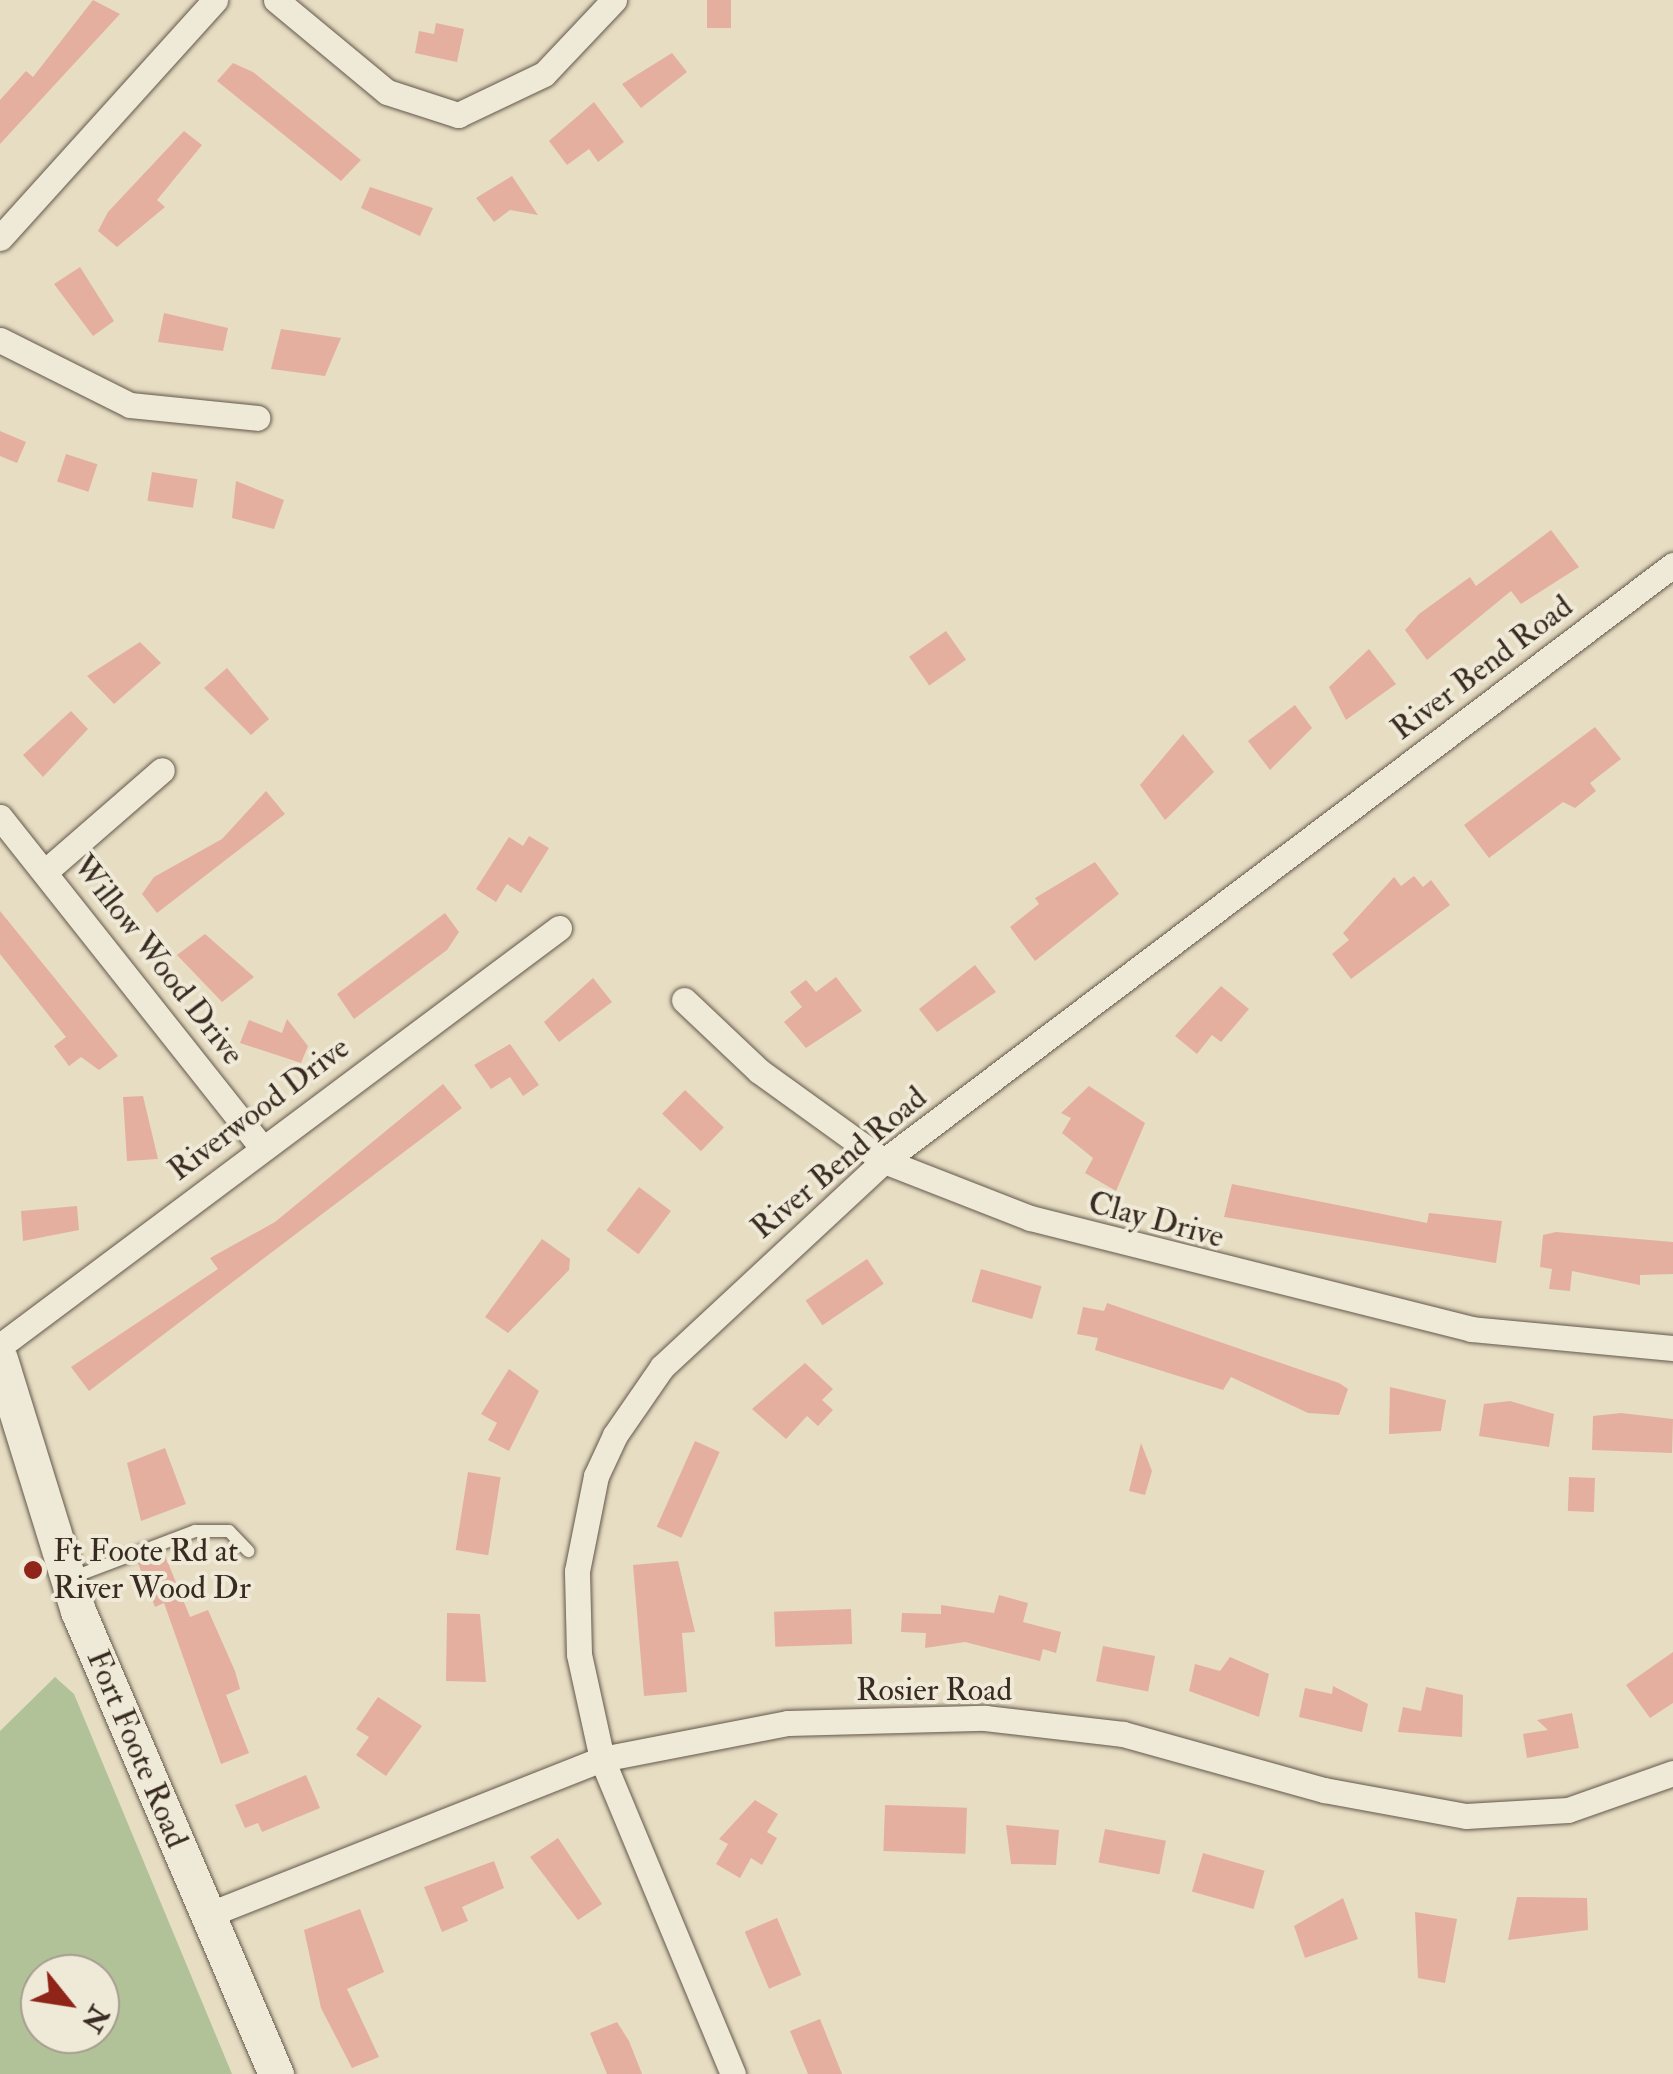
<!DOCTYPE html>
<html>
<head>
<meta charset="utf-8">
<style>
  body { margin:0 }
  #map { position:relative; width:1673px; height:2074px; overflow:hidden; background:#e7ddc3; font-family:"IM FELL Double Pica",serif }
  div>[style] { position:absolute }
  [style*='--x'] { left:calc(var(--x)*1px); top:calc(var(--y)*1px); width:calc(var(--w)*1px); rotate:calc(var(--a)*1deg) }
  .green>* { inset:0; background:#b1c298 }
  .building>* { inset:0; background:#e4af9f; transform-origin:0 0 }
  .roads { filter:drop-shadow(0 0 2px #64584a) drop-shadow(0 0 2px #64584a) }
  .lane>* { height:12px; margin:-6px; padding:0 6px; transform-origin:6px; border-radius:6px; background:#efe9d8 }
  .street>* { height:25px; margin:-12.5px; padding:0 12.5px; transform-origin:12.5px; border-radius:12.5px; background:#efe9d8 }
  .secondary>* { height:35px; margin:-17.5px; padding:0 17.5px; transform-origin:17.5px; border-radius:17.5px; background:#efe9d8 }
  .dots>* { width:28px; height:28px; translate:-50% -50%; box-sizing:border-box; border:5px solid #efe9d8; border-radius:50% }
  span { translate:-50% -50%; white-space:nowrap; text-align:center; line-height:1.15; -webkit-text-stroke:8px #efe9d8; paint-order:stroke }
  .street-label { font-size:32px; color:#392b21 }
  .poi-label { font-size:32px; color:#392b21 }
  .left { translate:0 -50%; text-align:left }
  .north { position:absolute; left:20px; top:1954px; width:100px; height:100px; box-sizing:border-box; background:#efe9d8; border:2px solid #a69d8f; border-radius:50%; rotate:120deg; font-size:28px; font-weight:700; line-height:40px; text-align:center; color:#392b21 }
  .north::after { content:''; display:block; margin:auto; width:35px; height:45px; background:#8f2418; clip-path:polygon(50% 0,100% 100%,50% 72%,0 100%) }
</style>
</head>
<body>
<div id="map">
  <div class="green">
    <div style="clip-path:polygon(evenodd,55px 1677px,74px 1694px,232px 2074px,0 2074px,0 1731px,55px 1677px,40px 1974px,100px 1974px,100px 2034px,40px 2034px,40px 1974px)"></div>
  </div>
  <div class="building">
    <div style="clip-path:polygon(93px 0,120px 14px,0 144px,0 100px,26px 71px,33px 77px)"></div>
    <div style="left:707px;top:0;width:24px;height:28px"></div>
    <div style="clip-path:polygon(436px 23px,464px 29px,457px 62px,415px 53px,419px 31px,434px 34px)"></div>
    <div style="clip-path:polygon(672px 53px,687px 72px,641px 108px,622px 84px)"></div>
    <div style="clip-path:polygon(233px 63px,253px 72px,361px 160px,341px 181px,217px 81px)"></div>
    <div style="clip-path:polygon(594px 102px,624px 142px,598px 162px,589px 149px,567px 165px,549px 141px)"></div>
    <div style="clip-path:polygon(184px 131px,202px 145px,157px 200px,165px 207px,117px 247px,98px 231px,108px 212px)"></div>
    <div style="clip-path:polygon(512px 176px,538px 215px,510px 210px,494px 222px,476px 198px)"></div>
    <div style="clip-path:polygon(370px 187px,433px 208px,420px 236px,361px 208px)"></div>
    <div style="clip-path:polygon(80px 267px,114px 321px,93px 336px,54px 284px)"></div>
    <div style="clip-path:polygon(164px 313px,228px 328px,223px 351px,158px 342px)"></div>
    <div style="clip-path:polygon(281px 329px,341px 338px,325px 376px,271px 369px)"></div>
    <div style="clip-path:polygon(0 431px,26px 442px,17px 463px,0 456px)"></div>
    <div style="left:66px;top:454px;width:33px;height:29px;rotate:18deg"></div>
    <div style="left:152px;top:472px;width:46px;height:29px;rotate:9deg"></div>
    <div style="clip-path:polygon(236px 481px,284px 500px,274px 529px,232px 518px)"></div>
    <div style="clip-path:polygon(1551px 530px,1579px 567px,1521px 604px,1511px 591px,1427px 660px,1405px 630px,1419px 614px,1470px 577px,1476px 586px)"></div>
    <div style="left:946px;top:631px;width:35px;height:45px;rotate:55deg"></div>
    <div style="clip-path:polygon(140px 642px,161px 663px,114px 704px,87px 676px)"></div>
    <div style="clip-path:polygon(1369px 649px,1396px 684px,1346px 720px,1329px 687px)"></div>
    <div style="clip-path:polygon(227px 668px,269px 719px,251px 735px,204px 688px)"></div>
    <div style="clip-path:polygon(1295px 705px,1312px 728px,1270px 770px,1248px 741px)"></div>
    <div style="clip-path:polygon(71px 711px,88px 729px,43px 777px,23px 755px)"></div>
    <div style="clip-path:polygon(1595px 727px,1621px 759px,1590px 783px,1596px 791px,1575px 808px,1563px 802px,1489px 858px,1464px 825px)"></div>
    <div style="clip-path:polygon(1183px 734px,1214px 772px,1165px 820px,1140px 785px)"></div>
    <div style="clip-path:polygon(266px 791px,285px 814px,157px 913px,142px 894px,154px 877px,222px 839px)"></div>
    <div style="clip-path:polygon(529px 836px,549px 848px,521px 893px,507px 884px,496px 902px,476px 889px,509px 837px,523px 846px)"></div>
    <div style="clip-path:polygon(1095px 862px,1119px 894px,1035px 961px,1010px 927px,1039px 904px,1035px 898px)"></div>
    <div style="clip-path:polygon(1414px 876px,1423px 887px,1431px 880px,1450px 905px,1351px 979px,1332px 954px,1349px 940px,1343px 933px,1394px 877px,1401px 886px)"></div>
    <div style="clip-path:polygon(0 911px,118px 1056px,99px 1070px,81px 1057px,69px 1066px,54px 1046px,66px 1037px,0 954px)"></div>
    <div style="clip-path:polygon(445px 913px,459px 932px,447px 950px,354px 1019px,337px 994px)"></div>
    <div style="clip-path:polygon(205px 934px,254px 977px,222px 1002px,177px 955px)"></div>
    <div style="clip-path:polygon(975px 965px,996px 992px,937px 1032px,919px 1009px)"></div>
    <div style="clip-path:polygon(836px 977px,862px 1011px,806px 1048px,784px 1022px,802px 1007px,790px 992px,806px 980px,816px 992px)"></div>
    <div style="clip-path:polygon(593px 978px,612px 1002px,559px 1042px,544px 1022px)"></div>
    <div style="clip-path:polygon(1221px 986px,1249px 1009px,1221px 1042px,1212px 1035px,1197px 1054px,1175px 1036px)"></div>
    <div style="clip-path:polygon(287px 1019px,308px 1046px,301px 1063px,240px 1043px,249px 1020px,282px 1033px)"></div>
    <div style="clip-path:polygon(510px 1044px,539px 1085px,523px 1096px,510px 1077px,491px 1089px,474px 1065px)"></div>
    <div style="clip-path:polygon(443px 1084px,462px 1108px,89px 1391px,71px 1367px,218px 1269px,210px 1258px,275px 1222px)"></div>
    <div style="clip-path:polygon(1089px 1086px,1145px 1123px,1116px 1191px,1085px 1173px,1093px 1158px,1062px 1133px,1071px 1118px,1061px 1113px)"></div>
    <div style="left:685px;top:1090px;width:54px;height:33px;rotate:44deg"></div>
    <div style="clip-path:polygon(143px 1096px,158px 1159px,127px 1161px,123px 1097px)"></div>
    <div style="clip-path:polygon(1232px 1184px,1427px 1223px,1429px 1213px,1502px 1221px,1496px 1263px,1224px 1217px)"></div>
    <div style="left:639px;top:1187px;width:40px;height:54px;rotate:37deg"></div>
    <div style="clip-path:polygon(77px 1206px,79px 1230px,23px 1241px,21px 1211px)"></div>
    <div style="clip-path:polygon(1556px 1232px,1673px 1242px,1673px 1274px,1640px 1275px,1640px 1285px,1572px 1271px,1570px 1291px,1549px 1289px,1552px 1269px,1540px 1267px,1543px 1235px)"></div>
    <div style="clip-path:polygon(542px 1239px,570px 1259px,569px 1270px,508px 1333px,485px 1317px)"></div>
    <div style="left:867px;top:1259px;width:30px;height:74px;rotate:56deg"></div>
    <div style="left:981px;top:1269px;width:63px;height:34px;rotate:16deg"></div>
    <div style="clip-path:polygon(1107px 1303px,1339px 1383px,1348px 1389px,1339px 1415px,1308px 1413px,1231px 1377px,1223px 1390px,1095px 1350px,1098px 1338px,1077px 1334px,1083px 1307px,1104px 1311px)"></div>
    <div style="clip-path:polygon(805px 1363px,833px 1389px,822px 1400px,833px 1410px,818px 1426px,807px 1416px,786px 1439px,752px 1409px)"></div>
    <div style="clip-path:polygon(509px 1369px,539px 1391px,509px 1451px,488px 1440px,497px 1423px,481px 1414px)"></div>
    <div style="clip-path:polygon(1390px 1387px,1446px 1400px,1441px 1431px,1389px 1434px)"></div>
    <div style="clip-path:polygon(1510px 1401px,1554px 1414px,1549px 1447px,1479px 1436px,1484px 1404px)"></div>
    <div style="clip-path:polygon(1621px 1413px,1673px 1419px,1672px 1453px,1592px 1450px,1593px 1416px)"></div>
    <div style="left:695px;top:1441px;width:27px;height:94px;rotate:24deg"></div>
    <div style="clip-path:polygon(1141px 1443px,1152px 1471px,1145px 1495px,1129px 1491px)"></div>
    <div style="clip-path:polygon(165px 1448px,186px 1504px,141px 1521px,127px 1463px)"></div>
    <div style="left:468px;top:1472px;width:33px;height:79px;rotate:9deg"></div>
    <div style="left:1569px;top:1477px;width:26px;height:34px;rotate:2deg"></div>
    <div style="clip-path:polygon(164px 1553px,190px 1617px,208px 1610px,235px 1671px,240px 1689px,226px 1695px,249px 1753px,221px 1764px,164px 1603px,155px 1607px,138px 1563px)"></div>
    <div style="clip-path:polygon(678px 1561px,695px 1632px,682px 1633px,687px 1692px,644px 1696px,633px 1565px)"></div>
    <div style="clip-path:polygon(999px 1595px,1028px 1603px,1023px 1622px,1061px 1632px,1056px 1653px,1043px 1649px,1040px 1661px,965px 1642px,925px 1648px,926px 1633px,901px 1632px,902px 1613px,941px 1614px,941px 1605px,994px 1613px)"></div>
    <div style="left:851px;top:1609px;width:35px;height:77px;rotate:88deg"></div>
    <div style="clip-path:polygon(447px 1613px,480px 1614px,486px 1682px,446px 1681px)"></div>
    <div style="left:1103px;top:1646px;width:53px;height:36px;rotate:11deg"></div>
    <div style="clip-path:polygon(1673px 1652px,1673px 1703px,1650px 1718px,1626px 1685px)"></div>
    <div style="clip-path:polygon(1230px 1657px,1269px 1674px,1259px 1717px,1189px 1691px,1195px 1664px,1220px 1671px)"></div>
    <div style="clip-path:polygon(1333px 1686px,1368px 1704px,1362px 1732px,1299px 1717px,1305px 1688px,1332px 1694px)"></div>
    <div style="clip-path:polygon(1426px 1687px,1463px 1695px,1462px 1737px,1398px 1732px,1403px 1707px,1421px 1711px)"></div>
    <div style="clip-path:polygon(378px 1697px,422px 1726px,386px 1776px,356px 1755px,369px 1737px,356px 1729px)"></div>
    <div style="clip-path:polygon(1572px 1713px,1579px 1748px,1527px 1758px,1523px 1734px,1548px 1730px,1537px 1720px)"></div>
    <div style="clip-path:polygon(306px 1775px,320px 1808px,262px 1832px,258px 1823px,245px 1828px,235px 1805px)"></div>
    <div style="clip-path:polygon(755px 1800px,778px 1814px,767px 1832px,777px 1838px,762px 1865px,751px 1858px,740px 1878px,716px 1864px,728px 1844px,719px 1839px)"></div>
    <div style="left:885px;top:1805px;width:82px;height:46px;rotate:2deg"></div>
    <div style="clip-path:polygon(1006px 1825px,1059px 1830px,1056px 1865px,1011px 1864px)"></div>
    <div style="left:1105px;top:1829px;width:62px;height:34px;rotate:11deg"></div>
    <div style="clip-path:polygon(558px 1838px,602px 1904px,578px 1920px,530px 1857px)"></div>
    <div style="left:1203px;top:1853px;width:64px;height:40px;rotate:16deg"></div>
    <div style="clip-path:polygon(494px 1861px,504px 1888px,462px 1907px,468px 1921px,442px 1932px,424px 1887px)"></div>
    <div style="clip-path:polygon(1517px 1897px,1587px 1898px,1588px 1930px,1508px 1940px)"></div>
    <div style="clip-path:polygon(1343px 1898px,1358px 1939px,1305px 1958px,1294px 1926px)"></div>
    <div style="clip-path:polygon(360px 1909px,384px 1972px,347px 1989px,379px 2057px,352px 2068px,321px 2008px,304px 1930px)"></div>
    <div style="clip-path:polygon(1415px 1912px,1457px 1919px,1445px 1983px,1418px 1978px)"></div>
    <div style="left:777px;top:1918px;width:62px;height:35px;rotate:67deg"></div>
    <div style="clip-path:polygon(820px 2019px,842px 2074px,808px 2074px,790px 2031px)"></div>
    <div style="clip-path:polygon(617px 2022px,629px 2041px,642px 2074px,607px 2074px,590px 2033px)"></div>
  </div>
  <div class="roads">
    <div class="lane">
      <div style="--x:71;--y:1578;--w:133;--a:-20.8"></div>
      <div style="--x:195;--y:1531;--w:34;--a:0"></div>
      <div style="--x:229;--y:1531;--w:28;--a:46"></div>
    </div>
    <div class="street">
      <div style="--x:276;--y:0;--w:144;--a:39.7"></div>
      <div style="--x:387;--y:92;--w:75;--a:17.9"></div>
      <div style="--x:458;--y:115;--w:95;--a:-25.5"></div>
      <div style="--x:544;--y:74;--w:102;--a:-46.6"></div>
      <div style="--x:0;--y:238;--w:321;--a:-47.9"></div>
      <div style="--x:0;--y:340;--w:145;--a:26.6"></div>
      <div style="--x:130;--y:405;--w:128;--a:5.8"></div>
      <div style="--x:0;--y:817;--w:420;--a:51.6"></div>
      <div style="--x:47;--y:870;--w:152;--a:-41"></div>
      <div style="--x:684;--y:1000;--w:103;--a:43.4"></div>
      <div style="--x:759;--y:1071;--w:154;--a:35.8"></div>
      <div style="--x:884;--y:1161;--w:157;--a:21.3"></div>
      <div style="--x:1030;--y:1218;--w:455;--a:14.1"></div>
      <div style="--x:1471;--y:1329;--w:203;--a:5.4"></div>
      <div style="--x:0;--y:1346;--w:698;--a:-36.79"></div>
      <div style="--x:210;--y:1914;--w:422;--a:-21.6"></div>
      <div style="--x:602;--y:1759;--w:189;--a:-11"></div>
      <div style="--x:788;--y:1723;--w:197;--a:-1.5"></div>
      <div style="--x:985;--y:1718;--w:139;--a:6.6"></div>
      <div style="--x:1123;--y:1734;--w:209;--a:15.6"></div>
      <div style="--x:1324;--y:1790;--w:144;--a:10.4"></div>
      <div style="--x:1466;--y:1816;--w:102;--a:-3.4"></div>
      <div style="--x:1568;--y:1810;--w:111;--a:-19.4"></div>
      <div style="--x:733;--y:2074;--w:341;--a:-112.6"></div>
      <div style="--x:602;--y:1759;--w:107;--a:-102.4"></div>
      <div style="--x:579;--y:1654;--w:83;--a:-91.4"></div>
      <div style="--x:577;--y:1571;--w:97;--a:-78.7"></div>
      <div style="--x:596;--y:1476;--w:45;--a:-65.1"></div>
      <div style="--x:615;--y:1435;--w:83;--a:-55.3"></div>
      <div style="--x:662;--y:1367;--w:303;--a:-42.9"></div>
      <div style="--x:884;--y:1161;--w:989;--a:-37.07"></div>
    </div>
    <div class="secondary">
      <div style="--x:0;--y:1359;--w:264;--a:72.8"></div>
      <div style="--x:78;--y:1611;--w:504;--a:66.85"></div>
    </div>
  </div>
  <div class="dots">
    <div style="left:33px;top:1570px;background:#8f2418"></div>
  </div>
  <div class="street-label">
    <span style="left:1482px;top:668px;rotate:-37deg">River Bend Road</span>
    <span style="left:158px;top:960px;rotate:52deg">Willow Wood Drive</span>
    <span style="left:259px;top:1109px;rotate:-37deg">Riverwood Drive</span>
    <span style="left:839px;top:1163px;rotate:-40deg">River Bend Road</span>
    <span style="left:1156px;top:1220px;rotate:15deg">Clay Drive</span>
    <span style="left:934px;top:1690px">Rosier Road</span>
    <span style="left:137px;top:1749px;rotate:67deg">Fort Foote Road</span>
  </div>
  <div class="poi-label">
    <span class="left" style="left:53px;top:1570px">Ft Foote Rd at<br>River Wood Dr</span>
  </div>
  <div class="north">N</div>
</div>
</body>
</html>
